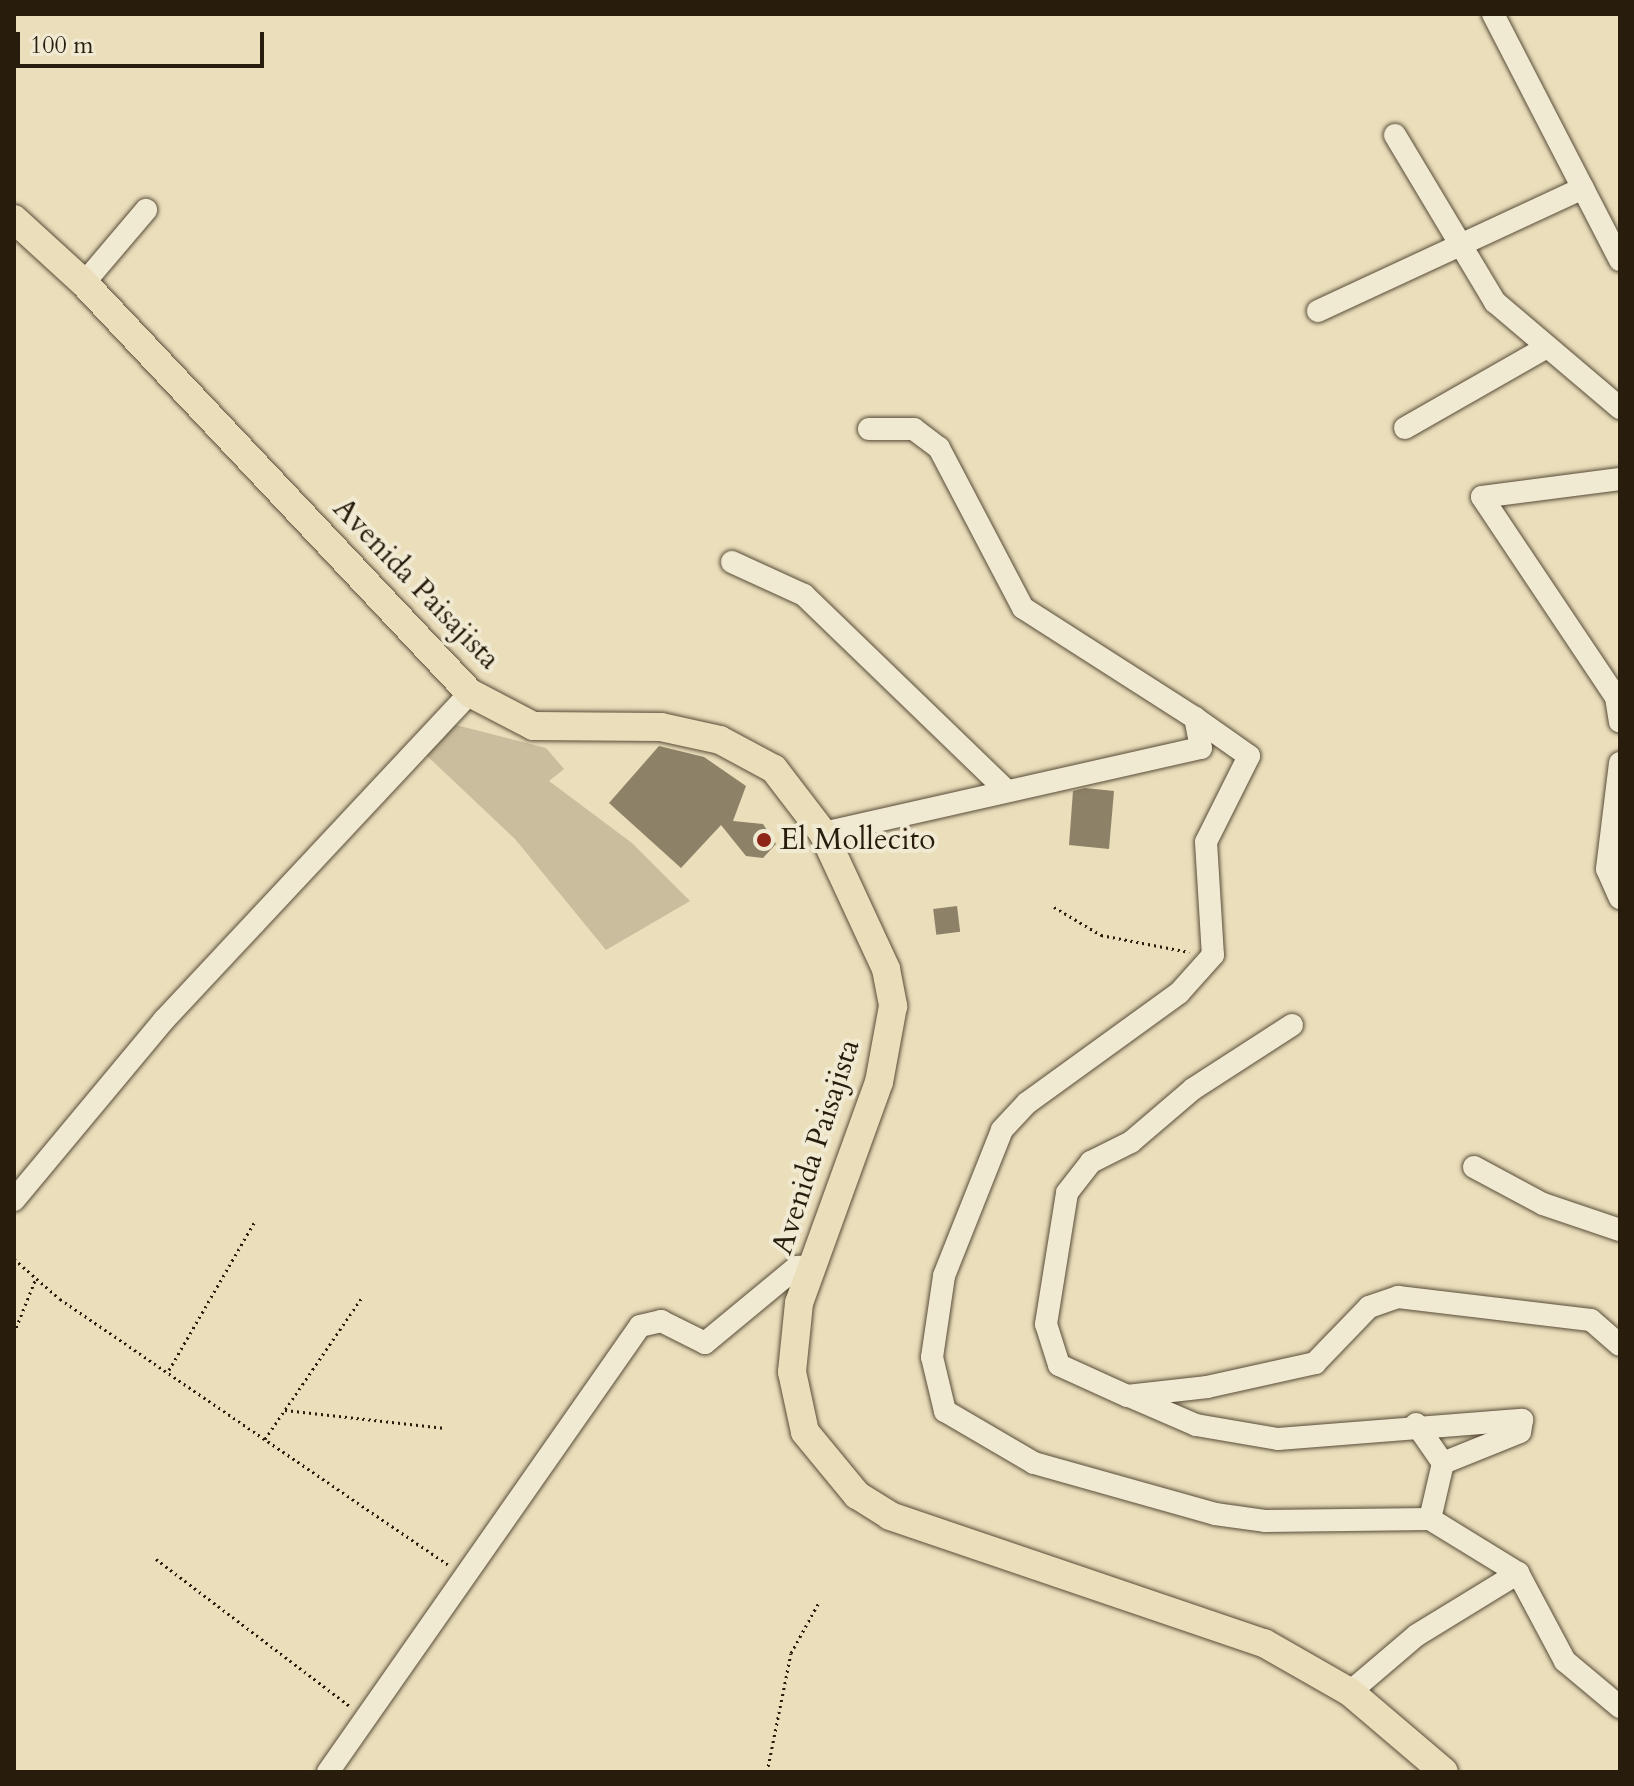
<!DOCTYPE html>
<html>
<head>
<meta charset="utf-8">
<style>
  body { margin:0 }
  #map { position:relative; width:1634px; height:1786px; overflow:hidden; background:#eadebb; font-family:Cardo,serif }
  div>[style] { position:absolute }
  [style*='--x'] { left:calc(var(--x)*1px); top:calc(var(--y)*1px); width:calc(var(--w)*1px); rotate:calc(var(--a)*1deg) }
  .green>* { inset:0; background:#c9bd9d }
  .building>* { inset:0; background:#8d8167; transform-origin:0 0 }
  .path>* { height:3px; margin-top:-1.5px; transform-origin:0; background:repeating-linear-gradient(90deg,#281c0d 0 2px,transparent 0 6px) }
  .roads { filter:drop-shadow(0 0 2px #584c38) drop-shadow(0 0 2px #584c38) }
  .minor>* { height:22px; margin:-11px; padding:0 11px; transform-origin:11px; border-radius:11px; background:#f1ead3 }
  .major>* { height:28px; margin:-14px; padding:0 14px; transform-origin:14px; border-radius:14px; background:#eadebb }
  .dots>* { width:22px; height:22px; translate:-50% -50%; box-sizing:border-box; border:4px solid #f1ead3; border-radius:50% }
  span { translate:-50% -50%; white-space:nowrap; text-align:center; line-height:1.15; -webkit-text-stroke:8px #f1ead3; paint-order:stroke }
  .street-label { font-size:30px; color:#281c0d }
  .poi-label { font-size:30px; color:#281c0d }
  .left { translate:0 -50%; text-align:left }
  .frame { position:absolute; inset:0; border:16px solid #281c0d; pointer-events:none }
  .scale { position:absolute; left:16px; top:32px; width:248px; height:36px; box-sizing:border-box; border:4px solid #281c0d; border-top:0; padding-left:10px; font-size:24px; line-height:28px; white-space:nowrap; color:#281c0d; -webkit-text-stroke:6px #f1ead3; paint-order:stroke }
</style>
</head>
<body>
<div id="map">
  <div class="green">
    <div style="clip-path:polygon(448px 723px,546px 748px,564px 769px,549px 781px,632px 843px,690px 901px,606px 950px,515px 839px,424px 753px)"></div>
  </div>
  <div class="building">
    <div style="clip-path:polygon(659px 746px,704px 757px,746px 786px,733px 821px,763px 824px,776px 844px,763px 858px,746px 856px,721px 825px,681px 868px,609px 803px)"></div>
    <div style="clip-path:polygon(1085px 788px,1114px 791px,1109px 849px,1069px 845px,1073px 791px)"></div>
    <div style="left:957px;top:906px;width:26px;height:24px;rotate:83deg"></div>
  </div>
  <div class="path">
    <div style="--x:1054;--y:907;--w:55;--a:30.8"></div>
    <div style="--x:1101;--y:935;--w:90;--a:10.9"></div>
    <div style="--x:14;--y:1259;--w:61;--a:41"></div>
    <div style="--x:60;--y:1299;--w:470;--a:34.4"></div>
    <div style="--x:14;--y:1333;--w:59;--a:-68.2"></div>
    <div style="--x:169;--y:1370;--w:170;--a:-60"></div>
    <div style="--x:285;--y:1410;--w:161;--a:6.4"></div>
    <div style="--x:265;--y:1439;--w:173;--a:-55.6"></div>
    <div style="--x:156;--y:1559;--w:246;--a:37.2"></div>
    <div style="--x:767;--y:1772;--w:121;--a:-78.6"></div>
    <div style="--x:791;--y:1653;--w:58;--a:-61.2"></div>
  </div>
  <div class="roads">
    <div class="minor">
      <div style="--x:1493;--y:14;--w:277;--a:62.7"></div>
      <div style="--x:1395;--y:135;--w:195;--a:59.1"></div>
      <div style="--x:1495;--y:302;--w:164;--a:40.3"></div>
      <div style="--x:84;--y:283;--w:96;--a:-49.7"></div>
      <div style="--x:1318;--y:311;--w:292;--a:-24.9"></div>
      <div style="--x:1405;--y:428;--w:163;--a:-29.7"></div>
      <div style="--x:1620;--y:479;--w:139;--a:172.6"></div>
      <div style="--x:1482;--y:497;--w:241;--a:56.2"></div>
      <div style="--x:1616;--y:697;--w:25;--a:81"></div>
      <div style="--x:732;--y:562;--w:79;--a:24.6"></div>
      <div style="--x:804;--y:595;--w:281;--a:44"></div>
      <div style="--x:1195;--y:718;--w:66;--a:35.1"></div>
      <div style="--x:1249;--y:756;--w:96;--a:116.6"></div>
      <div style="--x:1206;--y:842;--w:113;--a:86.5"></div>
      <div style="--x:1213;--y:955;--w:51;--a:131.8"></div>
      <div style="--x:1179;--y:993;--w:188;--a:144.1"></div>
      <div style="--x:1027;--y:1103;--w:37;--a:133"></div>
      <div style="--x:1002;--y:1130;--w:157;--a:111.7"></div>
      <div style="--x:944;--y:1276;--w:82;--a:98.4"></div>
      <div style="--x:932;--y:1357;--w:56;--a:76.5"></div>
      <div style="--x:945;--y:1411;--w:103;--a:30.3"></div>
      <div style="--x:1034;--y:1463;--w:188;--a:15.7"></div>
      <div style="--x:1215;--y:1514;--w:50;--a:8"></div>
      <div style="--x:1265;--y:1521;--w:165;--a:-0.7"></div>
      <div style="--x:1430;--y:1519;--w:103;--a:31.5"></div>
      <div style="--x:1518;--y:1573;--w:100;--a:61.9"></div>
      <div style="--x:1565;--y:1661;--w:72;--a:39.9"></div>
      <div style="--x:1620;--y:763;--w:107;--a:97"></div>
      <div style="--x:1607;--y:869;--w:32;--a:66"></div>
      <div style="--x:823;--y:833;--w:387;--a:-12.7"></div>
      <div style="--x:1201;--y:748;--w:31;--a:-101"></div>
      <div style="--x:1195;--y:718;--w:204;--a:-147.4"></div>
      <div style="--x:1023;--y:608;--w:181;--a:-117.7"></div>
      <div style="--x:939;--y:448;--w:31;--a:-143"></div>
      <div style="--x:914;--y:429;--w:45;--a:180"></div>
      <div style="--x:1292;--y:1025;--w:118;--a:147.1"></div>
      <div style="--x:1193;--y:1089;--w:82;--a:139.5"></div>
      <div style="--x:1131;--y:1142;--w:45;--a:153.4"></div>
      <div style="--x:1091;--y:1162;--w:39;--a:128"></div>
      <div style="--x:1067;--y:1193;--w:133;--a:99.1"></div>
      <div style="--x:1046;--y:1324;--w:43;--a:72.4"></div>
      <div style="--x:1059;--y:1365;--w:75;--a:24.5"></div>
      <div style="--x:1127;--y:1396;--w:81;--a:-6.4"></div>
      <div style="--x:1207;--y:1387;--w:111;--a:-12.5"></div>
      <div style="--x:1315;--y:1363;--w:78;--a:-46"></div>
      <div style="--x:1369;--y:1307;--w:31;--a:-19"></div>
      <div style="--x:1398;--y:1297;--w:194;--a:6.8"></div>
      <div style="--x:1591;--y:1320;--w:38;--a:41"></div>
      <div style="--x:1474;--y:1167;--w:78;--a:28.2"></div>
      <div style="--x:1543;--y:1204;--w:81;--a:18.7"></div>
      <div style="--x:14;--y:1200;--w:234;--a:-50.2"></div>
      <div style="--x:164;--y:1020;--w:448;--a:-46.9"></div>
      <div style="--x:1129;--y:1396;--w:73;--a:23.4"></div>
      <div style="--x:1196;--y:1425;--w:83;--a:9.7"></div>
      <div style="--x:1278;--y:1439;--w:245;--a:-4.5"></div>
      <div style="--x:1522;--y:1420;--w:12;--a:99"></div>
      <div style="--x:1520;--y:1432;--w:83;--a:158.1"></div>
      <div style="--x:1443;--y:1463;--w:57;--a:103.1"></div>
      <div style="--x:1416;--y:1424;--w:47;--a:55.3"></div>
      <div style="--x:1350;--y:1692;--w:88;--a:-40.4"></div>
      <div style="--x:1417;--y:1635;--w:119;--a:-31.5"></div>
      <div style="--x:328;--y:1772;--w:544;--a:-55.03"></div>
      <div style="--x:640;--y:1326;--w:22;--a:-13"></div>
      <div style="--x:661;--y:1321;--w:49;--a:26.6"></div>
      <div style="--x:705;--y:1343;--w:119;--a:-39.6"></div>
      <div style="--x:797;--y:1267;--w:16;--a:-4"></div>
    </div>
    <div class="major">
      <div style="--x:14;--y:219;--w:95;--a:42.4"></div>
      <div style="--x:84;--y:283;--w:563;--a:46.73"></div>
      <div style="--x:470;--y:693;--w:71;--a:27.6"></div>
      <div style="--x:533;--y:726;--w:128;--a:0.4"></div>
      <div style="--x:661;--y:727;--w:60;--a:12.4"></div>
      <div style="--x:720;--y:740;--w:61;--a:28.2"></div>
      <div style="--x:774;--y:769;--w:81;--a:52.6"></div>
      <div style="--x:823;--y:833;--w:150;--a:65.1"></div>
      <div style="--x:886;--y:969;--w:38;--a:79"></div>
      <div style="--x:893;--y:1006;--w:77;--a:100.4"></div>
      <div style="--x:879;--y:1082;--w:235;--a:109.9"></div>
      <div style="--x:799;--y:1303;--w:69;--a:95.8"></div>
      <div style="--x:792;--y:1372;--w:61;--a:77.8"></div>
      <div style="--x:805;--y:1432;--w:82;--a:50.5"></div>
      <div style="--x:857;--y:1495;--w:39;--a:32"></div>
      <div style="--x:890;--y:1516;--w:395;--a:18.8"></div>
      <div style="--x:1264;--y:1643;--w:99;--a:29.7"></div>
      <div style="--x:1350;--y:1692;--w:123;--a:40.4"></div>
    </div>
  </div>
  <div class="dots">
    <div style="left:764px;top:840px;background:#8f2418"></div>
  </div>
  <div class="street-label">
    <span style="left:416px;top:584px;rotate:46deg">Avenida Paisajista</span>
    <span style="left:816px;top:1147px;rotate:-72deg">Avenida Paisajista</span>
  </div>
  <div class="poi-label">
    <span class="left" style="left:780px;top:840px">El Mollecito</span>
  </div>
  <div class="frame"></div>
  <div class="scale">100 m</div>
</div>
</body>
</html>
